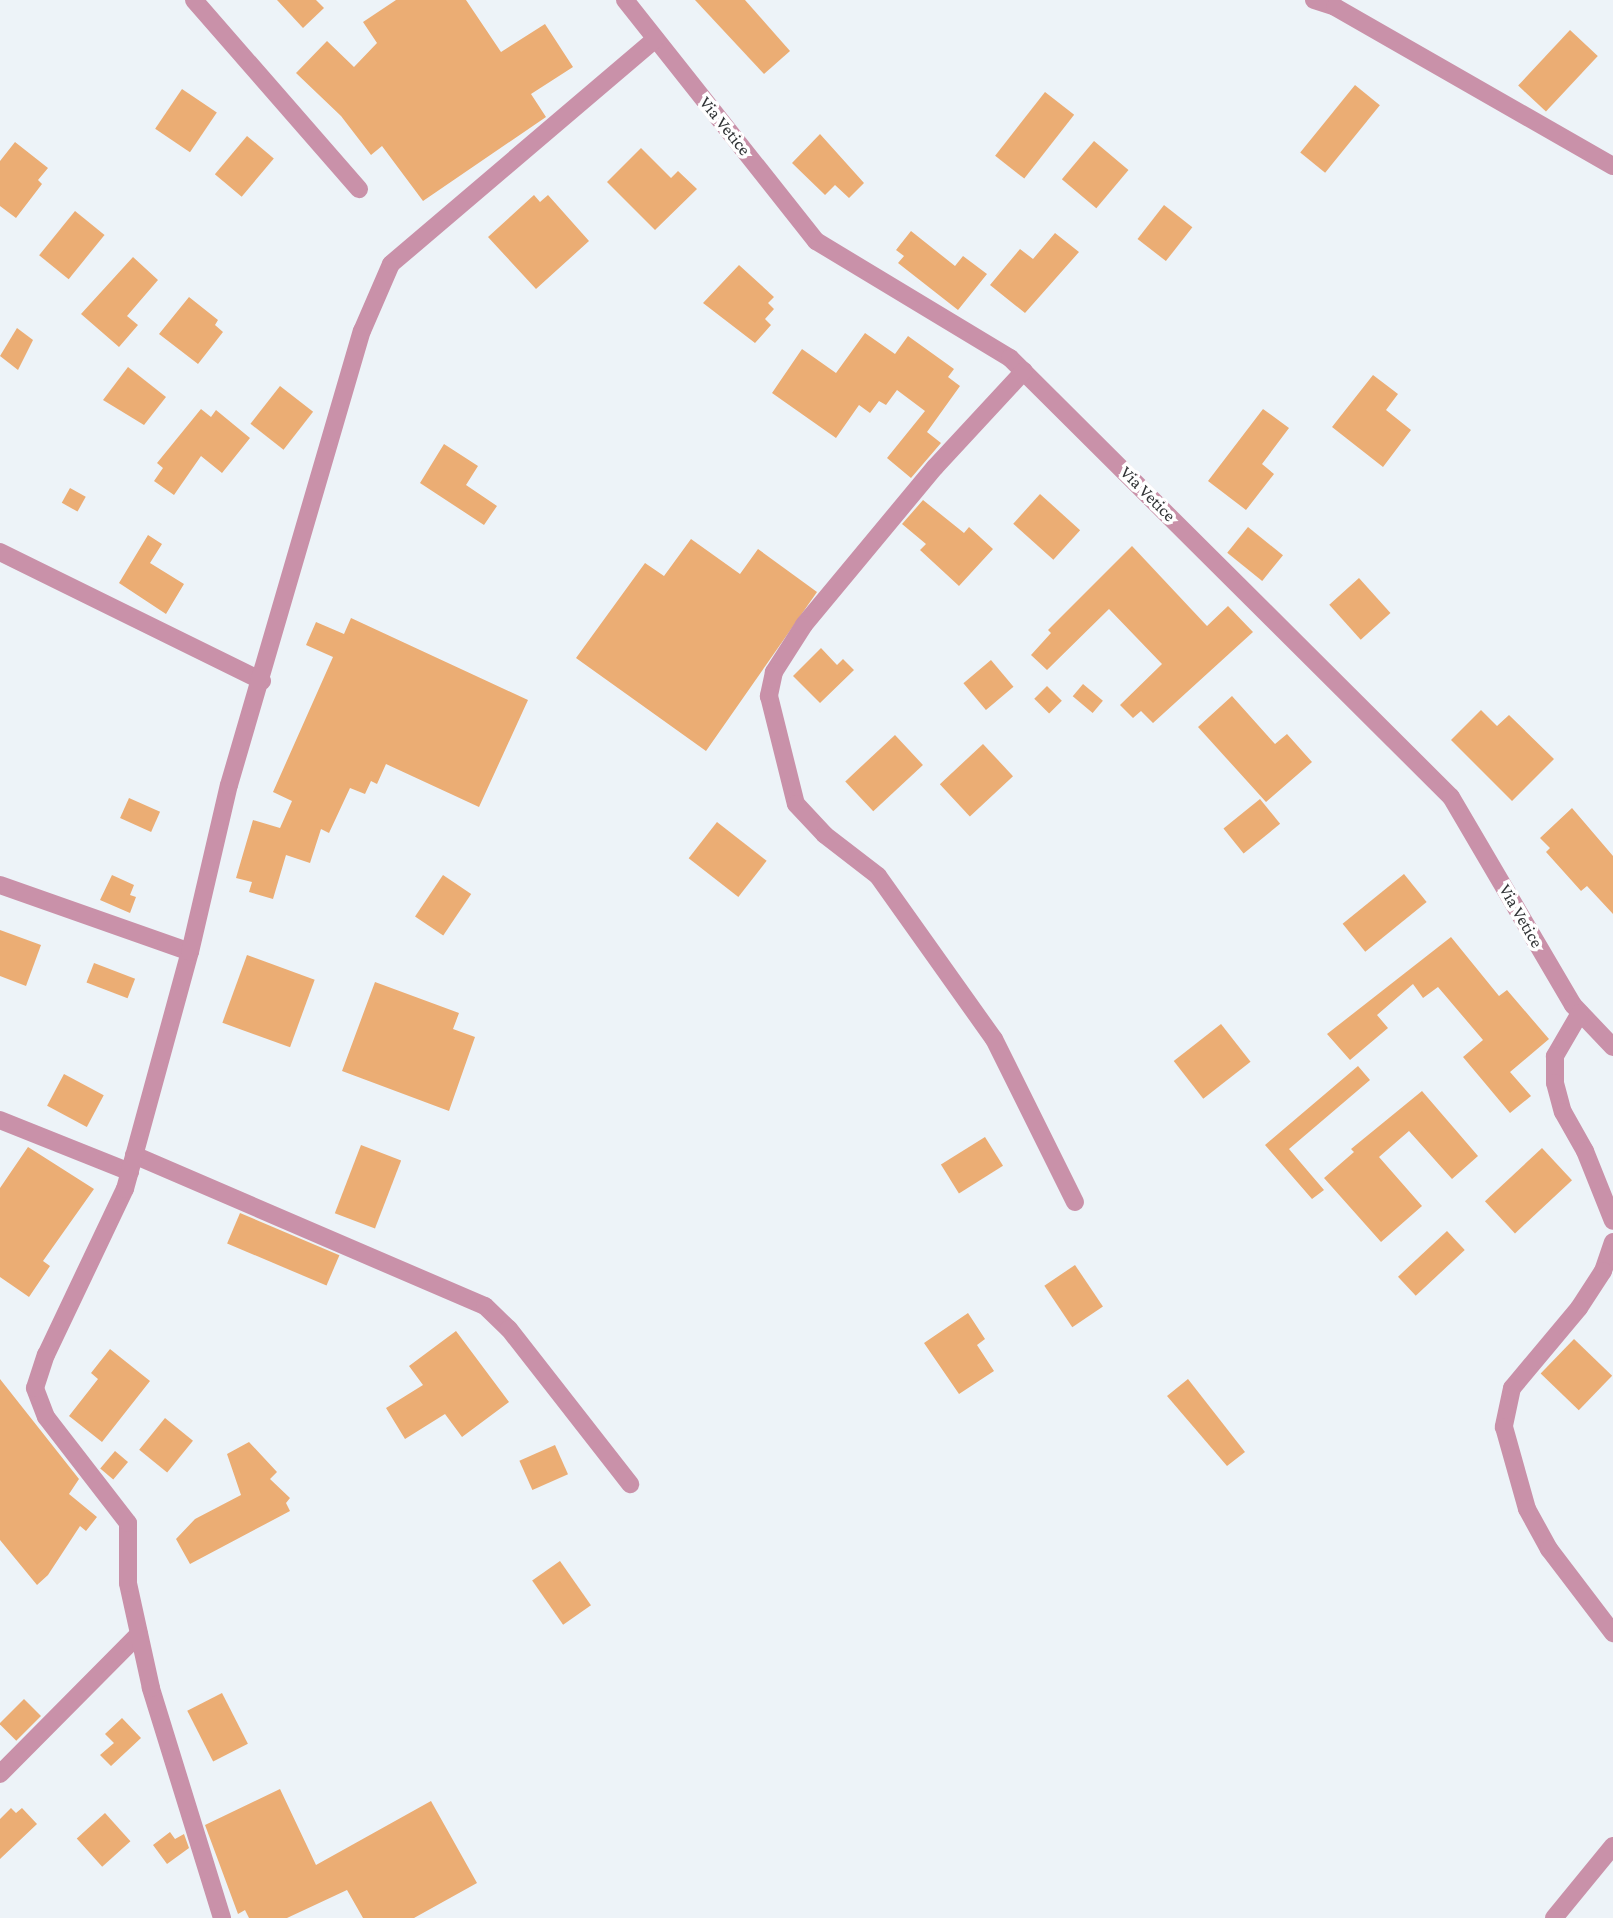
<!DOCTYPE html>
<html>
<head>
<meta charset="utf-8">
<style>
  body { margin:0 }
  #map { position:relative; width:1613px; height:1918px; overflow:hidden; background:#edf3f8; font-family:"Crimson Pro",serif }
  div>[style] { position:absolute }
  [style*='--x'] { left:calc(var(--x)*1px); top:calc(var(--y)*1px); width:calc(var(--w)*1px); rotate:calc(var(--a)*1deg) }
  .building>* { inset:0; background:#ebad74; transform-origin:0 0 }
  .minor>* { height:18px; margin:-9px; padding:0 9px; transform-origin:9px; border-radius:9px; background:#c991a9 }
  span { translate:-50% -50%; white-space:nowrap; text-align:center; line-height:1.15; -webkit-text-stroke:7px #fff; paint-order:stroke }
  .street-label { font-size:18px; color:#323537 }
</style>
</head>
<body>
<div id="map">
  <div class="building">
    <div style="clip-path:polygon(277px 0,316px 0,324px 8px,303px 28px)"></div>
    <div style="clip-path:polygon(396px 0,466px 0,501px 52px,545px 24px,573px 67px,531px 94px,546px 117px,423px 201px,382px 146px,371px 155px,341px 116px,296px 73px,327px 41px,354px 67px,377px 43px,363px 22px)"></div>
    <div style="clip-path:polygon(695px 0,745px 0,790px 51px,764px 74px)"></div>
    <div style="left:1570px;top:30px;width:38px;height:76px;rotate:43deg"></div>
    <div style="left:1355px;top:85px;width:32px;height:87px;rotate:39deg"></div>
    <div style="left:182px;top:89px;width:42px;height:48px;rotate:34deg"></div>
    <div style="left:1045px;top:92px;width:37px;height:81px;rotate:38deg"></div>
    <div style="clip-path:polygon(820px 134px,864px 183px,849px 198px,835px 185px,825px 195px,792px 163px)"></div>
    <div style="left:247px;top:136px;width:35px;height:50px;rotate:40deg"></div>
    <div style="left:1094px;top:141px;width:45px;height:50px;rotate:40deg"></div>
    <div style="clip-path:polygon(15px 142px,48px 168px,38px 180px,42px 184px,16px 218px,0 206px,0 161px)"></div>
    <div style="clip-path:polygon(641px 148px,671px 178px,678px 171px,697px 189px,655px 230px,607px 182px)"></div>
    <div style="clip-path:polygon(534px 195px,540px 202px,548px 195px,589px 241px,536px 289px,488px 237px)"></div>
    <div style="left:1164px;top:205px;width:36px;height:43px;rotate:38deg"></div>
    <div style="left:75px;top:211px;width:38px;height:57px;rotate:39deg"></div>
    <div style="clip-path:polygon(911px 231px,955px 266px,963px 256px,987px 274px,958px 310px,898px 263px,904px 256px,896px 250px)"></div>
    <div style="clip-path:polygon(1055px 233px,1079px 252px,1025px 313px,990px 285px,1020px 249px,1033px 259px)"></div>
    <div style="clip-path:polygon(133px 257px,158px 280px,127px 316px,138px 325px,119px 347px,81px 314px)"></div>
    <div style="clip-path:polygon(739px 265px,774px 297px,768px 303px,774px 309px,765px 319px,771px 325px,755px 343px,703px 303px)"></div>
    <div style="clip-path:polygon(189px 297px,218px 320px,215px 325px,223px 332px,198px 364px,159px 334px)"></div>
    <div style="clip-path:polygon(17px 328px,33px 340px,18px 370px,0 356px)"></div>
    <div style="clip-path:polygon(865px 333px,895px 354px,908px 336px,954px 369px,948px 377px,960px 386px,927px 432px,941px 443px,911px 478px,887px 458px,925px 411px,897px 390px,886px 405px,879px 401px,870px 413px,859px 405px,836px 438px,772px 393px,802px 349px,836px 373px)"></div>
    <div style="clip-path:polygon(128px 367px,166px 397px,144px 425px,103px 400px)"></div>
    <div style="clip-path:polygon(1373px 375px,1398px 394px,1386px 410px,1411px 430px,1383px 467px,1332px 427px)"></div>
    <div style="left:280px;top:386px;width:42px;height:48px;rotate:38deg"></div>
    <div style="clip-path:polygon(201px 409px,211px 417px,216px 410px,250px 438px,222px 473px,201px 456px,174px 495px,154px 481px,163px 468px,157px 463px)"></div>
    <div style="clip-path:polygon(1263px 409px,1289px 428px,1262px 464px,1274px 474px,1246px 510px,1208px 481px)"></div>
    <div style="clip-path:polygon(444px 444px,478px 466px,466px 485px,497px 506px,484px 525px,420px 483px)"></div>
    <div style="left:70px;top:488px;width:18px;height:17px;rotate:29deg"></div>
    <div style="left:1040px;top:494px;width:54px;height:40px;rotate:42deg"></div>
    <div style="clip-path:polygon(923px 500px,964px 533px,969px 527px,993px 549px,959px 586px,920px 550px,926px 544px,902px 524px)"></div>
    <div style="left:1248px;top:527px;width:45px;height:33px;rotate:39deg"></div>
    <div style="clip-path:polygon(148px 535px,162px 544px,150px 563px,184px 584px,166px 614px,119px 583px)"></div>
    <div style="clip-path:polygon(691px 539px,740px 574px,758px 549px,817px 592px,706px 751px,576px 658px,645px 563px,664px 576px)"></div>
    <div style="clip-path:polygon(1132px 546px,1207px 626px,1228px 606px,1253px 632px,1153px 723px,1141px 711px,1133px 718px,1120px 705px,1162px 664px,1109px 609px,1047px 670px,1031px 655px,1051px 633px,1048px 630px)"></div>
    <div style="left:1359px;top:578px;width:47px;height:40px;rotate:48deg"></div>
    <div style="clip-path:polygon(351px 618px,528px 700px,479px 807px,386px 764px,377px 784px,371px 781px,365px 794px,350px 788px,329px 833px,321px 829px,310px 863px,286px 855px,273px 899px,249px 892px,252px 882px,236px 878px,253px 820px,280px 828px,292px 801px,273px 792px,333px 657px,306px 645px,316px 622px,344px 634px)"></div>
    <div style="clip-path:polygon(821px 648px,837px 665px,843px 659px,854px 670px,820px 703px,793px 676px)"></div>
    <div style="left:991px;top:660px;width:35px;height:36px;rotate:50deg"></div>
    <div style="left:1083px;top:684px;width:26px;height:16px;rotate:40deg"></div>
    <div style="left:1047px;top:686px;width:21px;height:18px;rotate:45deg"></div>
    <div style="clip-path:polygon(1232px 696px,1275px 744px,1287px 734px,1312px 762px,1266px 802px,1198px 727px)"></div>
    <div style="clip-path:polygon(1481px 710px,1497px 726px,1509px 715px,1554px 759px,1512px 801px,1451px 740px)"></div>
    <div style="left:895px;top:735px;width:41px;height:68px;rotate:47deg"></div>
    <div style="left:983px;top:744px;width:44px;height:59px;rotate:47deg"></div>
    <div style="left:129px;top:798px;width:34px;height:22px;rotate:24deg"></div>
    <div style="left:1260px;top:799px;width:32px;height:47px;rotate:51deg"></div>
    <div style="clip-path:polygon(1572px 808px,1613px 856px,1613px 914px,1587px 886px,1581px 891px,1546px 852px,1550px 848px,1540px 838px)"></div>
    <div style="left:717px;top:822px;width:63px;height:46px;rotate:38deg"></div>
    <div style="left:1404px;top:874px;width:36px;height:79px;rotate:51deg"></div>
    <div style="clip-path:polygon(112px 875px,134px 885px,130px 895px,136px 897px,130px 913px,100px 900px)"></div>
    <div style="left:443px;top:875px;width:34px;height:50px;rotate:34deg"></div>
    <div style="clip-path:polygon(0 930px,41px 945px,26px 986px,0 976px)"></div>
    <div style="clip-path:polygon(1451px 937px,1499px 996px,1507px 990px,1549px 1039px,1510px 1072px,1531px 1096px,1510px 1113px,1463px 1057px,1483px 1040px,1438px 987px,1423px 998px,1413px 984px,1377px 1015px,1388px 1028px,1350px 1060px,1327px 1034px)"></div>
    <div style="left:247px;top:955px;width:72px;height:72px;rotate:20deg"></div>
    <div style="left:94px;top:963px;width:44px;height:21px;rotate:21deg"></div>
    <div style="clip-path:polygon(375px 982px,459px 1013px,453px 1029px,475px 1037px,449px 1111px,342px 1071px)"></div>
    <div style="left:1221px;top:1024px;width:48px;height:60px;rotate:52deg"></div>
    <div style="clip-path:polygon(1358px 1066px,1370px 1080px,1289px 1149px,1324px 1190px,1312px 1199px,1265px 1145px)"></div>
    <div style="left:64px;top:1074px;width:45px;height:36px;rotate:28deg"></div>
    <div style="clip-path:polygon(1422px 1091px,1478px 1156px,1452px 1179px,1409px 1131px,1379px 1157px,1422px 1206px,1381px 1242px,1324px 1178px,1354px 1152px,1351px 1149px)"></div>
    <div style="left:985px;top:1137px;width:34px;height:52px;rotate:58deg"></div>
    <div style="left:361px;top:1145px;width:43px;height:73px;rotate:21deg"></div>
    <div style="clip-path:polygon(28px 1147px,94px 1189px,43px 1261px,50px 1266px,29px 1297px,0 1277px,0 1188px)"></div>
    <div style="left:1542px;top:1148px;width:44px;height:78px;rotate:47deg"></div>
    <div style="left:240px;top:1213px;width:108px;height:33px;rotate:23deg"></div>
    <div style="left:1447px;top:1231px;width:26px;height:67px;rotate:47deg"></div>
    <div style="left:1075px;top:1265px;width:50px;height:37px;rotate:56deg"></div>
    <div style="clip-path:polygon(968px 1313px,985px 1339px,977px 1345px,994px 1371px,959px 1394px,924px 1343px)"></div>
    <div style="clip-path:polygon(456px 1331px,509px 1402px,462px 1437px,445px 1414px,405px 1439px,386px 1408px,423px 1385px,409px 1366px)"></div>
    <div style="left:1574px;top:1339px;width:53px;height:48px;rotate:44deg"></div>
    <div style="clip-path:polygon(110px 1349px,150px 1381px,102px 1442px,69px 1416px,98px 1379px,91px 1373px)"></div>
    <div style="clip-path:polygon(0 1379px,79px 1479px,69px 1494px,97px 1517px,86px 1531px,80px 1526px,48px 1575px,37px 1585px,0 1540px)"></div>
    <div style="clip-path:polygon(1188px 1379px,1245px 1452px,1227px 1466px,1167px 1396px)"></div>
    <div style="left:165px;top:1418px;width:36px;height:41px;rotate:39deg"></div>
    <div style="clip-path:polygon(249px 1442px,277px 1472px,270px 1479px,290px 1498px,286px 1503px,290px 1511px,190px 1564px,176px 1539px,195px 1519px,241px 1495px,227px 1454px)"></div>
    <div style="left:555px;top:1445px;width:32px;height:39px;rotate:66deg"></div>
    <div style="left:115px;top:1451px;width:17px;height:23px;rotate:40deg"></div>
    <div style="left:560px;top:1561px;width:54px;height:34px;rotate:55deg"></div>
    <div style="left:222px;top:1693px;width:57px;height:39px;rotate:63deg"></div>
    <div style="left:24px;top:1699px;width:24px;height:35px;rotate:45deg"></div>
    <div style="clip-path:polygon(122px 1718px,141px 1738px,111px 1766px,100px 1755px,114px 1743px,105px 1734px)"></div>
    <div style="clip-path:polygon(280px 1789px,316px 1865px,431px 1801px,477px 1883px,414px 1918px,363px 1918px,347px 1890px,287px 1918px,249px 1918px,245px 1910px,238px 1914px,205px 1825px)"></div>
    <div style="clip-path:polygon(11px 1808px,16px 1813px,22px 1808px,37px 1824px,0 1859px,0 1819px)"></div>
    <div style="left:105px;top:1813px;width:38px;height:38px;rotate:48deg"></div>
    <div style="clip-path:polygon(170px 1832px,175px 1839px,184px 1834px,189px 1848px,167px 1864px,153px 1845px)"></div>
  </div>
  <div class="minor">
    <div style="--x:194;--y:0;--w:251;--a:48.9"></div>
    <div style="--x:625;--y:0;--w:308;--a:51.6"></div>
    <div style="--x:816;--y:241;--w:227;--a:31.1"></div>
    <div style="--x:1010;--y:358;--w:622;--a:44.87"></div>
    <div style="--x:1451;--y:797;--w:241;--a:59.6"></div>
    <div style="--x:1573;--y:1005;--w:58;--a:46.4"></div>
    <div style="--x:1314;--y:0;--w:22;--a:18"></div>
    <div style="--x:1335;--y:7;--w:320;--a:29.8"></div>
    <div style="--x:1024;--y:371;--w:131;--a:132.8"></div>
    <div style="--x:935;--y:467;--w:205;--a:129.7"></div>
    <div style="--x:804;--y:625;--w:56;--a:122.6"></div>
    <div style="--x:774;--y:672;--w:25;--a:102"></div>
    <div style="--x:769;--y:696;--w:111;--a:76"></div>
    <div style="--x:796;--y:804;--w:42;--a:46.9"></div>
    <div style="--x:825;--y:835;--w:67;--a:37.7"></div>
    <div style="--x:878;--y:876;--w:200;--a:54.6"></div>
    <div style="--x:994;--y:1039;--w:182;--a:63.6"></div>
    <div style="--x:0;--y:552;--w:292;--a:26.2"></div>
    <div style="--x:0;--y:885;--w:201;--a:19.4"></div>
    <div style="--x:1580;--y:1013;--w:50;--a:120.2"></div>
    <div style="--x:1555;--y:1056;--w:27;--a:90"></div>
    <div style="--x:1555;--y:1083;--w:30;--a:75"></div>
    <div style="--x:1563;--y:1112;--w:45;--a:60.6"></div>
    <div style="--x:1585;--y:1151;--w:75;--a:68.2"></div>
    <div style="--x:0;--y:1120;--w:140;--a:21.8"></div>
    <div style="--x:134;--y:1155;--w:382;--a:23.3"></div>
    <div style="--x:485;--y:1306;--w:33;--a:44"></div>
    <div style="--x:509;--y:1329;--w:197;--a:52"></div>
    <div style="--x:1613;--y:1242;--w:31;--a:109"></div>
    <div style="--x:1603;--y:1271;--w:44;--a:123"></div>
    <div style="--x:1579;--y:1308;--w:104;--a:129.9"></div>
    <div style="--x:1512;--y:1388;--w:40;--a:102"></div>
    <div style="--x:1504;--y:1427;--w:85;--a:74.3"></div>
    <div style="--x:1527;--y:1509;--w:46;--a:61.2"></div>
    <div style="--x:1549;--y:1549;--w:106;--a:52.7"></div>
    <div style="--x:0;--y:1774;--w:197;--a:-45.2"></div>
    <div style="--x:222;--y:1918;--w:241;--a:-107.2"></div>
    <div style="--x:151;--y:1688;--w:107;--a:-102.4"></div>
    <div style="--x:128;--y:1583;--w:60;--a:-90"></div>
    <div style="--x:128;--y:1523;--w:134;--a:-127.7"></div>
    <div style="--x:46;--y:1417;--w:31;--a:-111"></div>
    <div style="--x:35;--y:1388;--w:35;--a:-72"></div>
    <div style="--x:46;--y:1355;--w:184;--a:-64.6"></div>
    <div style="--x:125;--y:1189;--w:246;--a:-74.7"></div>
    <div style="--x:190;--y:952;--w:171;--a:-76.9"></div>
    <div style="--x:229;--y:785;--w:473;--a:-73.7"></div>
    <div style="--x:362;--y:331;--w:73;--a:-66.6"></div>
    <div style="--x:391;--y:264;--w:347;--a:-40.4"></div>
    <div style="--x:1554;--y:1918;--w:93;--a:-50.7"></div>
  </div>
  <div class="street-label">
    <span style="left:725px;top:126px;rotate:51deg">Via Vetice</span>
    <span style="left:1148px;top:494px;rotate:45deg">Via Vetice</span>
    <span style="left:1521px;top:916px;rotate:60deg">Via Vetice</span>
  </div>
</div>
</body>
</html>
